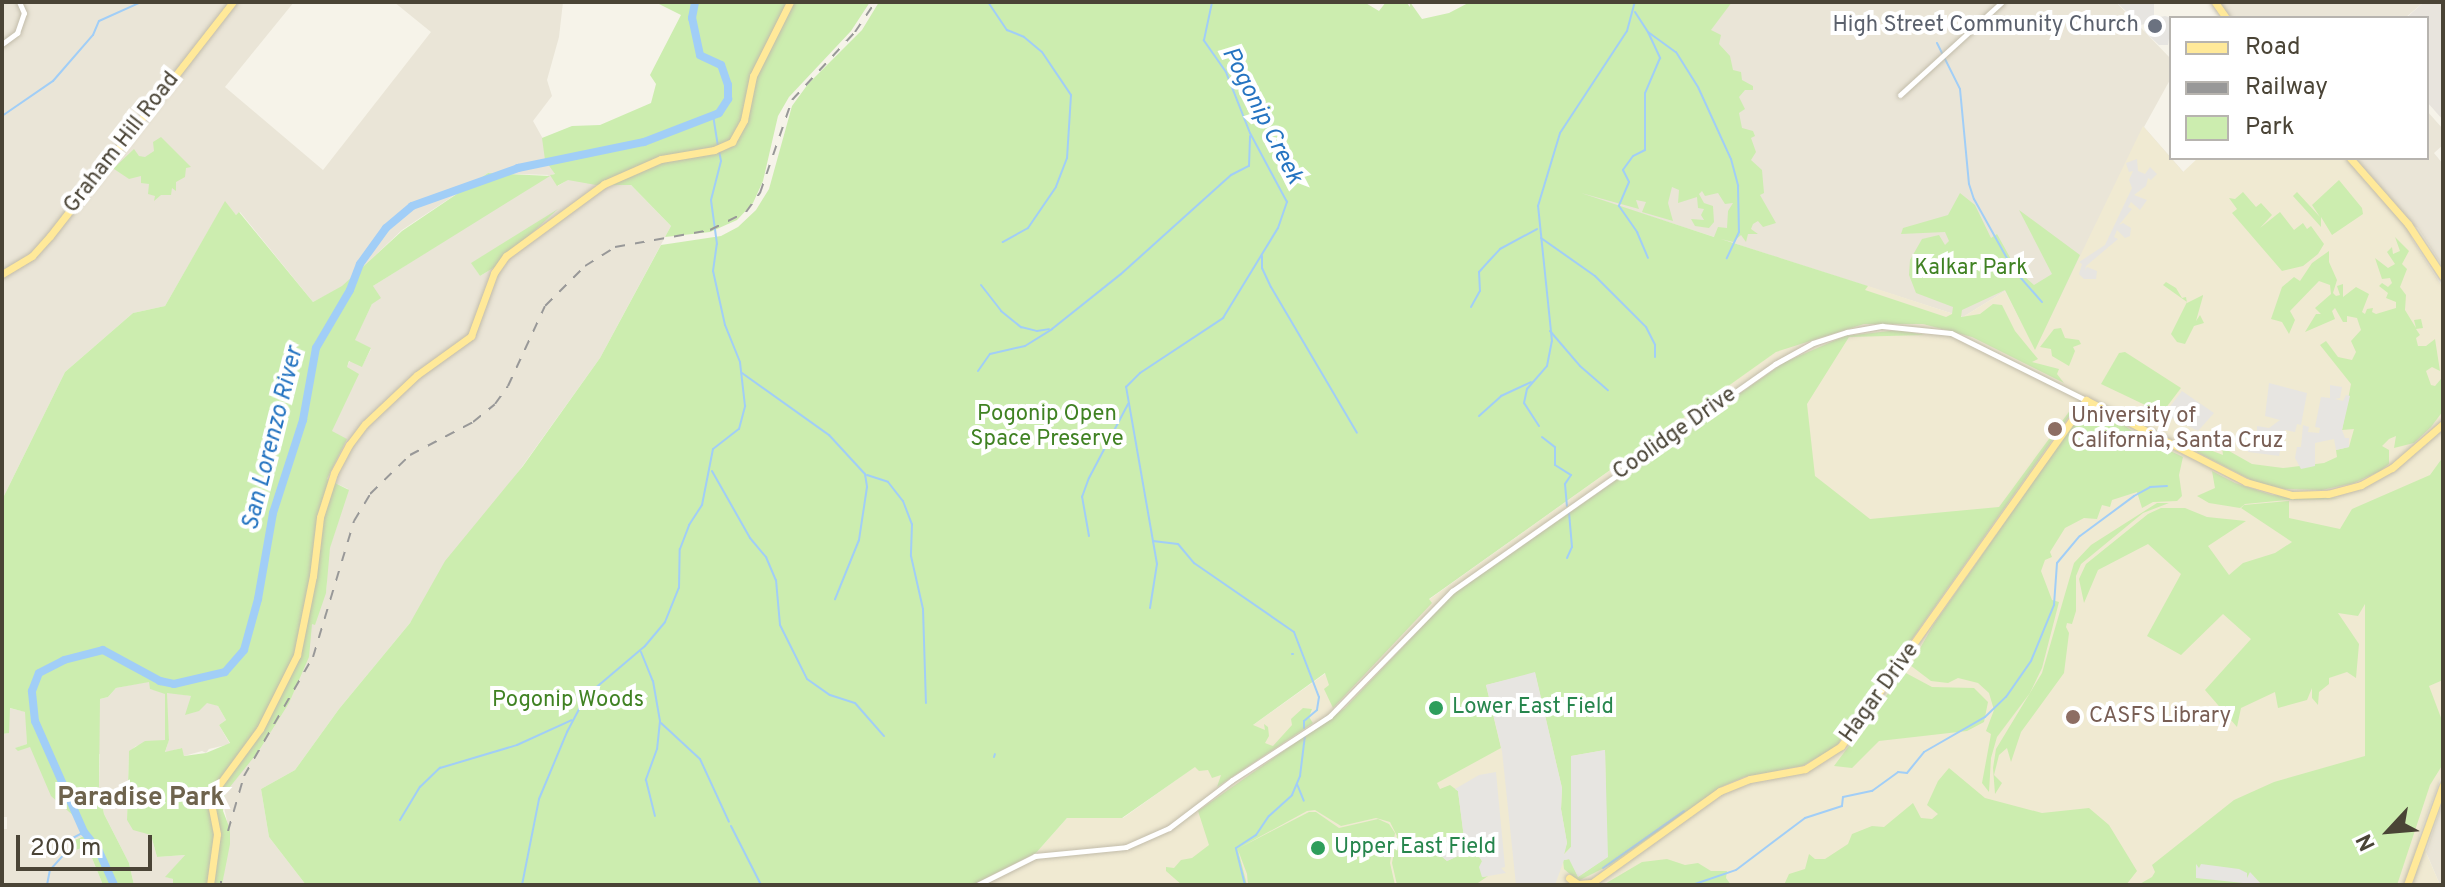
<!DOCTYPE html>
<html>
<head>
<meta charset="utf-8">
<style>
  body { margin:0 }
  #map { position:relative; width:2445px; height:887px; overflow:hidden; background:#f6f3e9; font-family:Overpass,sans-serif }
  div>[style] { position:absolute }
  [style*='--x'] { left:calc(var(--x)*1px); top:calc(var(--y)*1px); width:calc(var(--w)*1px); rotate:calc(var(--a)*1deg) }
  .residential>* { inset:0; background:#eae5d7 }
  .industrial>* { inset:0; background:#e8e4dd }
  .education>* { inset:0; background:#f0ead2 }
  .green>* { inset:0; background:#ccedaf }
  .parking>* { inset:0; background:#e7e5e1 }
  .stream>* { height:2px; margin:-1px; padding:0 1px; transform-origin:1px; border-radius:1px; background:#a1cef7 }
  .river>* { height:8px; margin:-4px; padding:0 4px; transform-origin:4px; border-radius:4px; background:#a1cef7 }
  .roads { filter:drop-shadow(0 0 2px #c2bcaa) drop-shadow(0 0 2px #c2bcaa) }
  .minor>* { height:5px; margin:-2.5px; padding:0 2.5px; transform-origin:2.5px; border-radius:2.5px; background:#fff }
  .major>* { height:7px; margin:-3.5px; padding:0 3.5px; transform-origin:3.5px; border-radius:3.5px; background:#ffe999 }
  .rail>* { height:2px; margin-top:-1px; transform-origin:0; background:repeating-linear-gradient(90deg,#989898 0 10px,transparent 0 20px) }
  .dots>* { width:22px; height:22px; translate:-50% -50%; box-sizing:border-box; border:4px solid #fff; border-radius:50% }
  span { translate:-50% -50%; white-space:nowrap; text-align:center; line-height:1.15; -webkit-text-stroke:8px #fff; paint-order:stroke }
  .worship-label { font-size:22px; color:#5b616d }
  .right { translate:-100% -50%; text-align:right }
  .street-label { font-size:22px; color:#4a4436 }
  .park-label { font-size:22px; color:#408223 }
  .education-label { font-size:22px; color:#785e54 }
  .left { translate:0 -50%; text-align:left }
  .leisure-label { font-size:22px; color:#27864d }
  .water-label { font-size:24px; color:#2574c1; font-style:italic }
  .quarter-label { font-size:26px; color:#6e634d; font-weight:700 }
  .frame { position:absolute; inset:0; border:4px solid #4a4436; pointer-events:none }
  .legend { position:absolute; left:2169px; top:16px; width:260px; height:144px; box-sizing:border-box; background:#fff; border:2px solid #b7b4af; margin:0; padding:10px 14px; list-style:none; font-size:24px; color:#4a4436 }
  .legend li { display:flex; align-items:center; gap:16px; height:40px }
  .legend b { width:40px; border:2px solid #b7b4af }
  .north { position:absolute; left:2349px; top:791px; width:80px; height:80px; -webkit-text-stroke:6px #fff; paint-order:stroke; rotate:244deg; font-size:22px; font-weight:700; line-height:32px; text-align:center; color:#4a4436 }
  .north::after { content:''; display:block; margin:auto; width:28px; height:36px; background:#4a4436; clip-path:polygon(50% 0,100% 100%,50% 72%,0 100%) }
  .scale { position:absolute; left:16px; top:835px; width:136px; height:36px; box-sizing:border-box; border:4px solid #4a4436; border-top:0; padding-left:10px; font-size:24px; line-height:28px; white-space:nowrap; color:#4a4436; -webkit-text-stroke:6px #fff; paint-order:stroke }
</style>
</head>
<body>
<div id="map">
  <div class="residential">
    <div style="clip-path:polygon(evenodd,2px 2px,294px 2px,225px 87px,323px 170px,431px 32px,394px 2px,563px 2px,559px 37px,547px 80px,552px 96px,533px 121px,561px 171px,551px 175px,558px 186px,591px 165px,624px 178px,671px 226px,600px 358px,410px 623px,339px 709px,295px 770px,261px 789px,269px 837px,306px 885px,222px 885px,230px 834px,223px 803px,225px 792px,326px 592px,327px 580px,324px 580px,330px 547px,348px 489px,327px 479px,346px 439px,331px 432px,358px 374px,346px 368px,350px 361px,362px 366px,371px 349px,354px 340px,372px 304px,373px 286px,549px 175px,488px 173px,402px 230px,342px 287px,313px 302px,240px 212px,236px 215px,225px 202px,165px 306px,133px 313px,65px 372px,2px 500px,2px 2px,552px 214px,495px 267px,480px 276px,472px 263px,552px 214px)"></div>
    <div style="clip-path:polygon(1675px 2px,2116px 2px,2171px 59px,2171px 78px,2144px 127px,2281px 283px,2035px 350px,2005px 291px,1963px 317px,1562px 188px)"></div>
    <div style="clip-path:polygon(2216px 2px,2424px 2px,2405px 18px,2228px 18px)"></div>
    <div style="clip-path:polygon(2427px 111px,2443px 129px,2443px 145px,2434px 153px,2443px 164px,2443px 267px,2418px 228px,2408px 223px,2352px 158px,2427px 158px)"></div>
    <div style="clip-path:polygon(150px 681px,150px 689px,191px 696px,218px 706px,226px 720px,219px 725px,230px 744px,209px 749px,206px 753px,202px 751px,184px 756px,181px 748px,165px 753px,169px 739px,166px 699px,165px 740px,136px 746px,129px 752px,127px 820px,151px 835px,157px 857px,185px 855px,166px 877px,174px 879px,173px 885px,134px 885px,129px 863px,104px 814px,99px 789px,100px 754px,88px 755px,100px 699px,108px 697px,116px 688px)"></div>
    <div style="clip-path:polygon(9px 708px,26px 712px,27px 744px,16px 748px,30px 746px,77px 818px,84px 836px,72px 840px,76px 850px,87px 846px,103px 885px,2px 885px,2px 829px,7px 829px,7px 817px,2px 817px,2px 734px,8px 733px)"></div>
    <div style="clip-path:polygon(2443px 801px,2443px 885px,2440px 885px,2426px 852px)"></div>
  </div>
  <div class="industrial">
    <div style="clip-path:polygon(2424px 2px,2443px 2px,2443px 120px,2427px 102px,2427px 18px,2406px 18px)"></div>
  </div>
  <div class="education">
    <div style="clip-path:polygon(2143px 126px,2183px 172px,2198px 158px,2347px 158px,2385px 203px,2393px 205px,2408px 224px,2412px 239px,2443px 288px,2443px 772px,2419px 836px,2440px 885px,915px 885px,1036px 853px,1067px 818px,1123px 818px,1868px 286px,1963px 317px,2005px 291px,2035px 349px)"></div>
  </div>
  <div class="green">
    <div style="clip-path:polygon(655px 2px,870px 2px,851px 31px,789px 97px,778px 116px,763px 181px,753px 203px,737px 220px,710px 232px,665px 237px,671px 226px,631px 185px,596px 185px,568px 180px,557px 186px,550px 175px,555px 174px,545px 160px,542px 138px,572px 126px,600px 125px,651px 103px,656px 84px,650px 75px,681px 15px)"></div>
    <div style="clip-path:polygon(evenodd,879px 2px,1364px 2px,1379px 11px,1386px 2px,1406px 2px,1410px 7px,1410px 2px,1422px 19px,1449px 13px,1470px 2px,1732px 2px,1711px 30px,1721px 35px,1719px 44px,1730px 56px,1733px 70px,1741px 72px,1742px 80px,1753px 86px,1753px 90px,1745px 90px,1739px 97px,1745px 109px,1739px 113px,1742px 128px,1753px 131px,1755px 136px,1751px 138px,1756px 152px,1751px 160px,1762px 170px,1764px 193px,1760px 195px,1776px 223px,1763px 227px,1758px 221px,1753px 224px,1751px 229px,1758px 234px,1748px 234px,1746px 242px,1741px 235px,1733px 242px,1721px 239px,1868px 286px,1865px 290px,1946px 317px,1952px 314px,1953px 307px,1916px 293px,1909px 275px,1910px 260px,1922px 239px,1939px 235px,1945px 245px,1949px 241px,1945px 232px,1901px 234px,1903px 228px,1948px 215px,1960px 193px,1975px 205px,1991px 238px,1997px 234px,2017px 270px,2034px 285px,2052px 274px,2019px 210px,2080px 255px,2035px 350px,2005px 290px,1962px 310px,1961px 317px,1980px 314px,1993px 304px,2002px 305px,2015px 331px,2038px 359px,2032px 362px,2059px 369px,2057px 374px,2064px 383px,1972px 337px,1923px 324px,1864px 324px,1776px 352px,1429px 599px,1432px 603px,1333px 708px,1324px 689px,1329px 685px,1325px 673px,1253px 725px,1265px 730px,1264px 724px,1268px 727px,1269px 736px,1265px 743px,1273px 746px,1292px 725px,1291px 719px,1303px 708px,1312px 709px,1309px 717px,1313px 723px,1217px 787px,1221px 775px,1212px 778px,1208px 770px,1199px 771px,1195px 767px,1122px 818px,1067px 818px,1036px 853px,972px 885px,306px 885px,269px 837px,261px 789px,295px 770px,339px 709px,410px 623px,445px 561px,523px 466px,600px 358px,661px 245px,721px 236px,738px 227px,756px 210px,769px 189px,792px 106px,808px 84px,862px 30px,879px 2px,1672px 187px,1679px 190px,1678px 203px,1697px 197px,1698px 208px,1704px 209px,1701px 215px,1704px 220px,1691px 219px,1695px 226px,1709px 228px,1714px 222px,1713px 206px,1704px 203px,1699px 194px,1702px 191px,1705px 196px,1718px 193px,1725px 204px,1733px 203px,1728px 211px,1727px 228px,1718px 227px,1714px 237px,1581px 193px,1639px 209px,1636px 200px,1646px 202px,1642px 212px,1673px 221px,1668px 203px,1672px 187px)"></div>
    <div style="clip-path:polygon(161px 137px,191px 167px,186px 168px,185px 177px,176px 182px,176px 191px,172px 188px,171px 195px,161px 195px,154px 201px,155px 196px,148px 194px,149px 184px,141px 183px,141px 176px,129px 179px,105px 163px,115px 167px,134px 149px,139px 156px,145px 157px,154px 151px,153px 142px)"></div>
    <div style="clip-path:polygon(evenodd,488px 173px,550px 176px,373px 286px,381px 298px,372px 304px,355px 340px,371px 348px,362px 367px,349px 361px,347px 367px,359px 374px,332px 431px,347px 439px,327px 479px,349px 490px,330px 548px,326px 593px,315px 625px,312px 624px,309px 657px,289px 703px,258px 752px,225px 793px,223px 811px,230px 829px,230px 844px,222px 885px,173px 885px,173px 879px,165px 877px,185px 855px,157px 857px,151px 835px,133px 830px,127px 820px,129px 751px,145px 741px,165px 740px,165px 694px,150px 689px,149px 682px,116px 688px,108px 697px,100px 699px,99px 789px,104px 814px,129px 863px,134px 885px,103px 885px,87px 846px,76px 850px,72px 841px,84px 836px,76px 818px,51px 796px,30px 747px,18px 751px,15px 748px,27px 744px,25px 712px,10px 708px,9px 733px,2px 734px,2px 500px,65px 372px,133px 313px,165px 306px,225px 201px,236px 215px,239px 212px,313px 302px,342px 286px,402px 231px,488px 173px,167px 693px,191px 696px,185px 715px,199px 711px,207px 703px,218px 706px,226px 720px,219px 725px,230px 743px,206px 753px,184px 756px,182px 748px,165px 752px,169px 740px,167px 693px)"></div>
    <div style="clip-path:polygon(2339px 180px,2362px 208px,2363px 214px,2332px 235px,2321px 217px,2321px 227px,2293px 196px,2297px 192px,2320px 217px,2312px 205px)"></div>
    <div style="clip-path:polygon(2243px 192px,2256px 207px,2261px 203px,2272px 215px,2260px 228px,2280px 212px,2294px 230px,2303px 223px,2307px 229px,2311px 226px,2324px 244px,2318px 254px,2303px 266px,2282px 271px,2232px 213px,2237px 209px,2229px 198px,2235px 199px)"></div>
    <div style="clip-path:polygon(558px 209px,495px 267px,480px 276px,471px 263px)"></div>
    <div style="clip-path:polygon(2395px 237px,2409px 251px,2402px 264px,2407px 269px,2400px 287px,2406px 295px,2405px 310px,2416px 328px,2414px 320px,2421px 319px,2423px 328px,2416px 329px,2420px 335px,2416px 338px,2418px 346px,2426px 346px,2435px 339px,2440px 371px,2432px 367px,2426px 371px,2431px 385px,2435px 386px,2441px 379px,2443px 411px,2431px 427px,2414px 443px,2394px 448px,2396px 436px,2389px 439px,2382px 446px,2389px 450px,2389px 464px,2380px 471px,2354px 483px,2322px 490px,2284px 489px,2255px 482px,2197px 452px,2201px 438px,2202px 447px,2223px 455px,2222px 447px,2252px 464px,2283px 468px,2324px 463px,2337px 457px,2336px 450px,2349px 447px,2354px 429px,2342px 430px,2351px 384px,2320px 345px,2326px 341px,2338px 357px,2352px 360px,2356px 352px,2351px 341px,2361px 330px,2357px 318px,2347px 316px,2347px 322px,2343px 322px,2335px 308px,2332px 311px,2335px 319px,2305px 332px,2316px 314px,2321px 314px,2315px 308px,2331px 294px,2330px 285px,2319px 281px,2290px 311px,2295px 320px,2289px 334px,2282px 322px,2271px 319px,2282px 287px,2294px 277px,2300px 281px,2312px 263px,2329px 251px,2329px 262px,2337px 280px,2333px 293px,2336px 296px,2340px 295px,2337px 286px,2343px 284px,2343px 297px,2356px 287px,2369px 294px,2362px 312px,2365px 314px,2367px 309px,2373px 308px,2372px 312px,2376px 314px,2396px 308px,2396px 302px,2386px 298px,2388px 293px,2379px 286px,2382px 283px,2388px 287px,2392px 283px,2390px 278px,2382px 279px,2375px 258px,2388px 268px,2395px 264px,2387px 252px,2392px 247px,2393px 254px,2400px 251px)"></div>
    <div style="clip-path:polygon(2166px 282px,2176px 288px,2182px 298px,2186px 297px,2187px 303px,2203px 295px,2203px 296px,2196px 321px,2200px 315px,2204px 323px,2194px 326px,2185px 344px,2177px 342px,2171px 334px,2187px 302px,2163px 285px)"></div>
    <div style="clip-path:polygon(2061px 328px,2065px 338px,2079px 340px,2081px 344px,2073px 347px,2075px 351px,2069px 366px,2052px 356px,2051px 349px,2040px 347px,2054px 329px)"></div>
    <div style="clip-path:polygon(1898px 330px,1925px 335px,1849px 337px,1807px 404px,1815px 476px,1870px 519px,1999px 507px,2074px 405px,2077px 405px,1835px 748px,1802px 766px,1744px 777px,1721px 787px,1610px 865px,1578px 881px,1564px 869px,1563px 860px,1570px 859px,1578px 877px,1607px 857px,1605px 750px,1571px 756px,1571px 847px,1563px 855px,1567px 843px,1561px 809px,1562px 788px,1535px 673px,1486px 685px,1501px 748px,1437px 783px,1440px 789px,1450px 785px,1458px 791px,1464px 838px,1448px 837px,1432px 848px,1447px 861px,1466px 852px,1476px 852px,1482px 861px,1483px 877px,1488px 876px,1475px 885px,1397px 885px,1392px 863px,1397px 836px,1390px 822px,1376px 818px,1341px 826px,1315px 810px,1307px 811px,1239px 848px,1309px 812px,1316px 812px,1339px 828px,1378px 819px,1389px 824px,1395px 833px,1390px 863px,1395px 885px,1248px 885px,1247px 874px,1238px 850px,1247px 885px,1182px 885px,1166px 871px,1166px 867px,1174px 868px,1181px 860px,1192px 858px,1209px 845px,1198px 811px,1345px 708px,1452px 595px,1785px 362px,1845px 336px)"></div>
    <div style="clip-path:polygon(2125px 352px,2181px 388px,2162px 413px,2101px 384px,2119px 353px)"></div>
    <div style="clip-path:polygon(2092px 408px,2124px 425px,2151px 445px,2156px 444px,2183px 457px,2179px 475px,2182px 496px,2177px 501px,2153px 502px,2142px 508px,2137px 492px,2112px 500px,2110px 507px,2102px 505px,2097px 519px,2084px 518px,2065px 528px,2050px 552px,2052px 557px,2045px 560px,2041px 571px,2052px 600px,2059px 602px,2042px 668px,2030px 693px,1997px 737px,1991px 758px,1989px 792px,1982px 783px,1991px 734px,1986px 731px,1994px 710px,1989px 693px,1978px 683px,1958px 678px,1948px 683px,1931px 681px,1910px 665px,1920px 653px,1919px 650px,1934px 624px,2042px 469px,2085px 409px)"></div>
    <div style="clip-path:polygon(2443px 457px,2443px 680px,2429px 686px,2443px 723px,2443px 764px,2430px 785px,2397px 885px,2138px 885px,2152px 877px,2155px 872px,2152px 865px,2234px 800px,2274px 782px,2365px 756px,2365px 604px,2358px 616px,2338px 613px,2359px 644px,2356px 678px,2347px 672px,2329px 678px,2329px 684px,2319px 692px,2318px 705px,2312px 698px,2312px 688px,2307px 700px,2278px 708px,2275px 692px,2241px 708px,2237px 727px,2205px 690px,2251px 639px,2223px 614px,2181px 655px,2147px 636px,2181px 574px,2148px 544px,2098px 570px,2084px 603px,2079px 579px,2086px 564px,2148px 514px,2161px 508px,2185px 508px,2207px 517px,2246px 521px,2208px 546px,2229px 575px,2243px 563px,2275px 553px,2292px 542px,2241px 508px,2244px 505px,2289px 501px,2289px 518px,2340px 529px,2352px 509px,2430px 475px)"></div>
    <div style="clip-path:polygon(2212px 471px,2235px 483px,2272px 495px,2340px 499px,2287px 500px,2245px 504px,2240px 508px,2209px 503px,2197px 496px,2215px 488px)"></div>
    <div style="clip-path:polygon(2157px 503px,2169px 503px,2143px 513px,2081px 564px,2076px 576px,2076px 611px,2072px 624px,2067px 623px,2066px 627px,2069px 633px,2064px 673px,2021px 732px,2011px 762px,2007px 748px,1999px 755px,1994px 775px,2002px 783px,1995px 794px,1993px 768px,1996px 749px,2042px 673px,2074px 563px,2091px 545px)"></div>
    <div style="clip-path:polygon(1904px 672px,1932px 687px,1974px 688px,1988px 702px,1984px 722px,1967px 731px,1879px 741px,1852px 768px,1834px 766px)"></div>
    <div style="clip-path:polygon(1949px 768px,1985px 798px,2042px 813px,2089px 808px,2109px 825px,2137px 871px,2126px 885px,1784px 885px,1789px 874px,1805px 869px,1809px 854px,1815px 859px,1825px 859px,1848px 844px,1852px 834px,1872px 826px,1884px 827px,1913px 803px,1921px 818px,1932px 819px,1938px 814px,1927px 805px,1938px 781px)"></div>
    <div style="clip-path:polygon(1667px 859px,1685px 865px,1698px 863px,1711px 871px,1727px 871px,1726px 878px,1731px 885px,1603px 885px,1642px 862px)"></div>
  </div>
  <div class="parking">
    <div style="clip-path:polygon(2116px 2px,2154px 2px,2154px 16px,2150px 19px,2165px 16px,2172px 18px,2168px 45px,2159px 45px,2144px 31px,2159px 20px,2141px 25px)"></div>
    <div style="clip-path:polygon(2137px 159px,2138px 171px,2145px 174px,2150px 167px,2157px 174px,2151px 180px,2148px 178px,2146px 186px,2134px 195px,2147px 200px,2140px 210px,2131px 202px,2128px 207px,2132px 209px,2119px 225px,2123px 223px,2131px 228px,2130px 236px,2125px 238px,2117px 230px,2114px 237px,2118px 239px,2086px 266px,2085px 271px,2087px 267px,2097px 271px,2096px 279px,2084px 279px,2079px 274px,2082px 264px,2079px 262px,2105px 245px,2132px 188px,2129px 180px,2133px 171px,2129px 172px,2126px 163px)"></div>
    <div style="clip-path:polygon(2269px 383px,2307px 393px,2301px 425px,2297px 424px,2295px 432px,2285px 430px,2279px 456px,2248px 452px,2250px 442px,2257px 437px,2257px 426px,2269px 428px,2280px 420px,2265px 416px)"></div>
    <div style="clip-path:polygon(2330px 385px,2342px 387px,2340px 398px,2335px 399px,2343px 401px,2346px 395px,2350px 396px,2342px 430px,2345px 438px,2349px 438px,2349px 447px,2336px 450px,2334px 439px,2315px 443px,2315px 466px,2301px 469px,2295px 458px,2297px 447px,2301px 447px,2303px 425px,2309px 427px,2308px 432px,2319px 433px,2320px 428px,2315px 427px,2321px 397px,2330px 398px)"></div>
    <div style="clip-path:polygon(2182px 391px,2214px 413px,2198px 431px,2164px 414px)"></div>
    <div style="clip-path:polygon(1535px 672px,1562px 788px,1561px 809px,1567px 843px,1564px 855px,1571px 847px,1571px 756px,1605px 750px,1608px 857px,1578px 877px,1569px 859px,1564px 860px,1555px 885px,1516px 885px,1502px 751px,1486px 685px)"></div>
    <div style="clip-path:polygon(1496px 772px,1505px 867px,1501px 868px,1506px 873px,1482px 877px,1479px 867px,1482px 861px,1474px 849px,1447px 861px,1432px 848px,1449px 836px,1464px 838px,1458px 791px,1455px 789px,1479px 775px)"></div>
    <div style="clip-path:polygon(2196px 864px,2199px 868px,2201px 864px,2239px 869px,2247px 873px,2247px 878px,2250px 872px,2262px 885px,2196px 878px)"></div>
  </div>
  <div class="stream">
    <div style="--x:988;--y:2;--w:34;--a:56"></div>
    <div style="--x:1007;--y:30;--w:18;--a:22"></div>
    <div style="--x:1024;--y:37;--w:23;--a:40"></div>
    <div style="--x:1042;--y:52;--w:52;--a:56"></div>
    <div style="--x:1071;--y:95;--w:63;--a:93.6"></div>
    <div style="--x:1067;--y:158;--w:31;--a:111"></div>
    <div style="--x:1056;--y:187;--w:50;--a:124.3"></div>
    <div style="--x:1028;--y:228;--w:29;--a:151"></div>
    <div style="--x:1635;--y:12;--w:24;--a:57"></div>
    <div style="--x:1648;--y:32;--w:34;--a:36"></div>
    <div style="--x:1676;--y:52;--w:41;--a:57.8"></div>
    <div style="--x:1698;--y:87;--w:79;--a:65.4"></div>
    <div style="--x:1731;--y:159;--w:28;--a:75"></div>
    <div style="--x:1738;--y:186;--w:46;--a:88.8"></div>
    <div style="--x:1739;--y:232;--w:29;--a:115"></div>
    <div style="--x:1648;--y:32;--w:29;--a:65"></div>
    <div style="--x:1660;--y:58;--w:38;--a:113"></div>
    <div style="--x:1645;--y:93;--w:57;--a:90"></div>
    <div style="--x:1645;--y:150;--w:13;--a:153"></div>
    <div style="--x:1633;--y:156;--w:17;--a:126"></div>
    <div style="--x:1623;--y:170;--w:13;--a:63"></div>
    <div style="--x:1629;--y:182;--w:26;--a:113"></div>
    <div style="--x:1619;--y:206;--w:32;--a:55"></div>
    <div style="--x:1637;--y:232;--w:28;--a:67"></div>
    <div style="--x:1937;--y:43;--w:51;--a:63.4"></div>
    <div style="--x:1960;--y:89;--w:95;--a:84.6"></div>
    <div style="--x:1969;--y:184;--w:16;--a:72"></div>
    <div style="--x:1974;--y:199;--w:80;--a:60.9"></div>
    <div style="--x:2013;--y:269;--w:44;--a:48.7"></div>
    <div style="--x:713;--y:115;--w:30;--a:81"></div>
    <div style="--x:2;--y:116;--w:62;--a:-34.5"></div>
    <div style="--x:53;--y:81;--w:61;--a:-49"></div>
    <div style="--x:93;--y:35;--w:15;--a:-67"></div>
    <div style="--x:99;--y:21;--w:46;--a:-24.3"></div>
    <div style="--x:1541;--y:238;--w:66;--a:35.1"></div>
    <div style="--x:1595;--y:276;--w:72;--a:45"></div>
    <div style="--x:1646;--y:327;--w:20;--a:63"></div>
    <div style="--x:1655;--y:345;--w:12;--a:90"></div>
    <div style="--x:1262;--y:256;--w:12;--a:90"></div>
    <div style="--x:1262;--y:268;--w:21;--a:65"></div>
    <div style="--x:1271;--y:287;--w:169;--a:59.5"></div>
    <div style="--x:981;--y:285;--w:33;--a:52"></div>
    <div style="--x:1001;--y:311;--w:26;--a:39"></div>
    <div style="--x:1021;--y:327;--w:16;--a:14"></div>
    <div style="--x:1037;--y:331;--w:12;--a:-9"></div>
    <div style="--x:1471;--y:307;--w:18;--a:-61"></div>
    <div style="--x:1480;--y:291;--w:19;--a:-93"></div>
    <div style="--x:1479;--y:272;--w:13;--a:-48"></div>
    <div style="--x:1488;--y:262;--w:18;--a:-47"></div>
    <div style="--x:1500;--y:249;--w:42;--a:-28.4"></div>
    <div style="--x:1550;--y:331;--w:46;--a:49.4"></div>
    <div style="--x:1580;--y:366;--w:37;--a:41"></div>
    <div style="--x:978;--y:371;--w:21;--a:-55"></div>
    <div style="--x:990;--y:354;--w:36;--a:-13"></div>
    <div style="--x:1025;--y:346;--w:32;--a:-32"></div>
    <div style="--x:1052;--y:329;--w:88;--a:-38.6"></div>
    <div style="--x:1121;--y:274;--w:148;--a:-42"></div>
    <div style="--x:1231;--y:175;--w:20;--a:-27"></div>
    <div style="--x:1249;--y:166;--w:30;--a:-88"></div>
    <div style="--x:742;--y:373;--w:107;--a:35.5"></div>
    <div style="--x:829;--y:435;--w:53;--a:47.3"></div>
    <div style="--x:865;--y:474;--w:13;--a:81"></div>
    <div style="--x:867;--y:487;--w:54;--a:98.6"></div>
    <div style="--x:859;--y:540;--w:64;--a:112.1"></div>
    <div style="--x:1479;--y:416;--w:30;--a:-42"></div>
    <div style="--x:1501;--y:396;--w:33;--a:-25"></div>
    <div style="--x:1539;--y:426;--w:27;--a:-123"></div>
    <div style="--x:1524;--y:403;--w:14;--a:-78"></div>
    <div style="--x:1527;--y:389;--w:30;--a:-49"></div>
    <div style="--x:1547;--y:366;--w:25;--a:-79"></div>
    <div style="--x:1552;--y:341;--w:136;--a:-95.9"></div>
    <div style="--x:1538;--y:206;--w:76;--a:-73.2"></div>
    <div style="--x:1560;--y:133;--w:122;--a:-56.7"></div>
    <div style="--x:1627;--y:31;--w:30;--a:-75"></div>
    <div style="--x:1542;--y:437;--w:16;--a:38"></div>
    <div style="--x:1555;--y:447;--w:18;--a:90"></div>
    <div style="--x:1555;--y:465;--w:19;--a:32"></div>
    <div style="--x:1571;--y:475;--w:11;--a:124"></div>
    <div style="--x:1565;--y:484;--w:22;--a:85"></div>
    <div style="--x:712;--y:471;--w:77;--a:60.4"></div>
    <div style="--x:750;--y:538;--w:25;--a:50"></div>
    <div style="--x:766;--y:557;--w:25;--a:67"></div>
    <div style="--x:776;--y:580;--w:45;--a:84.9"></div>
    <div style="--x:780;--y:625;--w:60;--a:63.4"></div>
    <div style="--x:807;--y:679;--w:28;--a:35"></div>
    <div style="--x:830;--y:695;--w:26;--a:18"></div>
    <div style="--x:855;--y:703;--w:44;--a:48.7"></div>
    <div style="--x:867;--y:475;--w:22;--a:18"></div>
    <div style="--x:888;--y:482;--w:24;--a:52"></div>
    <div style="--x:903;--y:501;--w:25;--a:69"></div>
    <div style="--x:912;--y:524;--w:32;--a:92"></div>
    <div style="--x:911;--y:556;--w:54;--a:77.2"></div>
    <div style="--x:923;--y:609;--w:94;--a:88.2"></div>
    <div style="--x:1089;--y:536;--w:40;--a:-100"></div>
    <div style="--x:1082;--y:497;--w:20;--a:-70"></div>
    <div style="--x:1089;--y:478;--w:84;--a:-62.2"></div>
    <div style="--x:1153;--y:541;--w:25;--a:7"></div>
    <div style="--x:1178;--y:544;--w:25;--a:50"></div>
    <div style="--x:1194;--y:563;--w:121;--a:34.6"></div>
    <div style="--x:1294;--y:632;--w:70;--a:69"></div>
    <div style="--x:1319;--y:697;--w:13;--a:99"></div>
    <div style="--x:1317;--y:710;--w:17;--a:140"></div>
    <div style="--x:1304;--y:721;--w:7;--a:90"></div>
    <div style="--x:1567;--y:558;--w:12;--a:-66"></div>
    <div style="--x:1572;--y:547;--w:35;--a:-95"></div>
    <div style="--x:1150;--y:608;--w:45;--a:-81"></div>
    <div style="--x:1157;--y:564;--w:180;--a:-99.9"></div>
    <div style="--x:1126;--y:387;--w:20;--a:-45"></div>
    <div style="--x:1140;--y:373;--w:100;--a:-33.5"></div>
    <div style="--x:1223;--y:318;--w:105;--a:-58.6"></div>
    <div style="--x:1278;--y:228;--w:28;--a:-71"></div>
    <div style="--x:1287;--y:202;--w:78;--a:-118.2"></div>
    <div style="--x:1250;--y:133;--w:66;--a:-111.5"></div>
    <div style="--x:1226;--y:72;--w:39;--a:-125"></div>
    <div style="--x:1204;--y:40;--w:39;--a:-78"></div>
    <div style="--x:641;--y:652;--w:31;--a:68"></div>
    <div style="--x:653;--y:681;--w:41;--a:80.1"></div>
    <div style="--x:660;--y:721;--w:28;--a:96"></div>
    <div style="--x:657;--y:749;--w:33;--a:110"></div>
    <div style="--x:646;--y:780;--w:37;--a:76"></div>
    <div style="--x:1292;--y:654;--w:1;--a:0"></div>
    <div style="--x:661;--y:723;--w:53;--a:42.7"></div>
    <div style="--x:700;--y:759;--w:69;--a:65.3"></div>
    <div style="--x:994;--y:757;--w:3;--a:-72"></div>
    <div style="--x:1297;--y:784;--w:18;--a:68"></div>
    <div style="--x:400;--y:820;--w:39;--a:-59"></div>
    <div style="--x:420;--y:787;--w:28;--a:-44"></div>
    <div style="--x:440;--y:768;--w:80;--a:-16.6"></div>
    <div style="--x:517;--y:745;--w:60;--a:-24.4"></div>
    <div style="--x:731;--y:826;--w:66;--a:63"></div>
    <div style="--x:72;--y:849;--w:10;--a:-96"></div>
    <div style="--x:71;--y:839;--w:15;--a:-28"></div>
    <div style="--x:1603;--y:868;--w:99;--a:-35.1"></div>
    <div style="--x:47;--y:885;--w:15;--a:-79"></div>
    <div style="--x:50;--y:870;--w:24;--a:-48"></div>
    <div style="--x:522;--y:885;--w:88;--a:-78.8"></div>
    <div style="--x:539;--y:799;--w:73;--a:-67.3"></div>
    <div style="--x:567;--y:732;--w:41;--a:-62.2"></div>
    <div style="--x:586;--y:696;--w:77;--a:-40.3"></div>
    <div style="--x:645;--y:646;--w:31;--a:-50"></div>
    <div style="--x:665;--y:622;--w:37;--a:-68"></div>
    <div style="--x:679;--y:588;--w:39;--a:-89"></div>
    <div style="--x:680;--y:549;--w:26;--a:-69"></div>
    <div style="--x:689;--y:525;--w:24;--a:-57"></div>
    <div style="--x:702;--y:505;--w:57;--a:-78.9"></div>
    <div style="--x:713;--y:449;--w:33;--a:-38"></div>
    <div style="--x:739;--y:429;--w:24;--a:-75"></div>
    <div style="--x:745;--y:406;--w:44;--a:-96.5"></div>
    <div style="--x:740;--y:362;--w:40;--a:-112"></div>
    <div style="--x:725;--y:325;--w:55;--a:-102.5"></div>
    <div style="--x:713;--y:271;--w:27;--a:-82"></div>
    <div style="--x:717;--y:244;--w:44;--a:-97.8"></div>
    <div style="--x:711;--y:200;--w:40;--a:-75.6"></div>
    <div style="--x:721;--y:161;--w:10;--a:-101"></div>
    <div style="--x:1245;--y:885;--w:38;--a:-104"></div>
    <div style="--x:1236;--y:848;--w:24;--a:-33"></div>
    <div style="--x:1256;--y:835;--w:23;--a:-56"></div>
    <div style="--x:1269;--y:816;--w:31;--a:-42"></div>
    <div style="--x:1292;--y:795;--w:21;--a:-67"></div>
    <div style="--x:1300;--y:776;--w:39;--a:-83"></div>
    <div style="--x:1692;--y:885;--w:46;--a:-18.8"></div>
    <div style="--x:1736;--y:870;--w:86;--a:-37"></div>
    <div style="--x:1805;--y:818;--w:39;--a:-18"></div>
    <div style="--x:1842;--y:806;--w:9;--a:-84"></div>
    <div style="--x:1843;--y:797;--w:30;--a:-12"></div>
    <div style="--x:1872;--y:791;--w:32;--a:-36"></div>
    <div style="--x:1898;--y:772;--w:9;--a:6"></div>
    <div style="--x:1907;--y:773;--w:27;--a:-51"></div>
    <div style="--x:1924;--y:752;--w:70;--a:-29.8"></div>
    <div style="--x:1985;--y:717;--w:29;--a:-44"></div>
    <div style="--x:2006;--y:697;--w:44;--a:-55.2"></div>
    <div style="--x:2031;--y:661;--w:61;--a:-67.7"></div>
    <div style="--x:2054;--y:605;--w:42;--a:-85.9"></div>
    <div style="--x:2057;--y:563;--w:35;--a:-50"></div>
    <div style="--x:2080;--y:536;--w:67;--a:-36.5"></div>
    <div style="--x:2134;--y:496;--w:18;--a:-29"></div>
    <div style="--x:2150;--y:487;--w:17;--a:-3"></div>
  </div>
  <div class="river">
    <div style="--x:114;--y:885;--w:37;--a:-114"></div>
    <div style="--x:99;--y:851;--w:24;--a:-128"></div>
    <div style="--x:84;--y:832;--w:121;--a:-113.8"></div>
    <div style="--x:35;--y:721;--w:30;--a:-96"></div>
    <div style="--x:32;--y:691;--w:19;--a:-69"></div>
    <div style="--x:39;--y:673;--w:28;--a:-27"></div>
    <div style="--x:64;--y:660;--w:40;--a:-14.4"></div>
    <div style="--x:103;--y:650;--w:65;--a:28.5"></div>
    <div style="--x:160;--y:681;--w:14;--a:12"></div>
    <div style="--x:174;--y:684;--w:52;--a:-13.2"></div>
    <div style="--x:225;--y:672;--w:29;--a:-49"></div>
    <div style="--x:244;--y:650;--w:53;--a:-74.6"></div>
    <div style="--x:258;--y:599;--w:87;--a:-80.1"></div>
    <div style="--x:273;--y:513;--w:98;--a:-72.1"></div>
    <div style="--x:303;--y:420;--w:73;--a:-79.8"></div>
    <div style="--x:316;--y:348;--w:67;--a:-59.6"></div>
    <div style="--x:350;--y:290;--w:28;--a:-69"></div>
    <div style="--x:360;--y:264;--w:44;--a:-54.2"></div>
    <div style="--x:386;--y:228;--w:34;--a:-40"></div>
    <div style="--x:412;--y:206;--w:113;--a:-19.7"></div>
    <div style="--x:518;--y:168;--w:129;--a:-11.7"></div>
    <div style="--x:644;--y:142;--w:80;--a:-21.1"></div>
    <div style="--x:719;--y:113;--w:17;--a:-57"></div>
    <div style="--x:728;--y:99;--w:14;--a:-90"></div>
    <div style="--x:728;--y:85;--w:21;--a:-109"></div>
    <div style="--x:721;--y:65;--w:23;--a:-155"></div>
    <div style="--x:700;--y:55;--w:38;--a:-102"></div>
    <div style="--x:692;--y:18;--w:16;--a:-79"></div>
  </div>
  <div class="roads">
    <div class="minor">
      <div style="--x:2;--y:44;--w:19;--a:-36"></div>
      <div style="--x:17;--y:33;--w:21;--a:-71"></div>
      <div style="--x:24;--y:13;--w:12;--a:-114"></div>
      <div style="--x:1900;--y:95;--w:138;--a:-42.4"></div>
      <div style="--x:977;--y:885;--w:65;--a:-26.6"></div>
      <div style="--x:1035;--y:856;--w:91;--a:-5.6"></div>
      <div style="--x:1126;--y:847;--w:47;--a:-23.8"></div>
      <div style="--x:1169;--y:828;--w:79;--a:-37.3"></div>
      <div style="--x:1232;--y:780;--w:117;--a:-33.1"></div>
      <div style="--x:1330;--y:716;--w:175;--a:-45.7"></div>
      <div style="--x:1452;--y:591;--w:395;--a:-35.1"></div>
      <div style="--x:1775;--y:364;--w:43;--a:-28.9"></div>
      <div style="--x:1813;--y:343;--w:36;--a:-18"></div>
      <div style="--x:1847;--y:332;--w:36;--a:-10"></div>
      <div style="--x:1882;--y:326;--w:69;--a:5.8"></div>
      <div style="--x:1951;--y:333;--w:151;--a:26.4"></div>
    </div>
    <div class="major">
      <div style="--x:2215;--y:2;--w:19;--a:55"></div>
      <div style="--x:2350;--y:158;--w:88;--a:48.7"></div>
      <div style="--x:2408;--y:224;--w:64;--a:56.6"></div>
      <div style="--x:2;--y:274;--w:35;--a:-31"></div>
      <div style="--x:32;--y:256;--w:27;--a:-48"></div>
      <div style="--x:50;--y:236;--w:297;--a:-52"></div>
      <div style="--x:1569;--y:878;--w:11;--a:34"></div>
      <div style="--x:1578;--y:884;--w:13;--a:-4"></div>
      <div style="--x:210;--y:885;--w:51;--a:-82.2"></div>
      <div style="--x:217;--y:834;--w:38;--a:-101"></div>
      <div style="--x:210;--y:797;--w:84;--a:-53.7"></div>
      <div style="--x:260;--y:729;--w:83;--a:-63.4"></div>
      <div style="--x:297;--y:655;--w:81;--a:-78.6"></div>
      <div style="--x:313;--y:576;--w:59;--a:-83.2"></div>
      <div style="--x:320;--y:517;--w:46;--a:-72.3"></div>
      <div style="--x:334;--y:473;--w:32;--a:-62"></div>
      <div style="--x:349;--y:445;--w:26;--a:-53"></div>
      <div style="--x:365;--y:424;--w:71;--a:-43.3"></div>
      <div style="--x:417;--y:375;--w:67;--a:-35.8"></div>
      <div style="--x:471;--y:336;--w:67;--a:-69.9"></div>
      <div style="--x:494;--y:273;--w:21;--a:-55"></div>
      <div style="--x:506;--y:256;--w:122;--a:-36.3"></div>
      <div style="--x:604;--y:184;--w:62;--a:-23.7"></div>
      <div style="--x:661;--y:159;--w:54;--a:-9.6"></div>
      <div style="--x:714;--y:150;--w:20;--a:-24"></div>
      <div style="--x:732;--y:142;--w:25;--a:-61"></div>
      <div style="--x:744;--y:120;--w:45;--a:-78.4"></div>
      <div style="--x:753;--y:76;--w:83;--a:-63.4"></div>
      <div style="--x:1589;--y:885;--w:161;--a:-35.7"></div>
      <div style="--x:1720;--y:791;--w:32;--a:-22"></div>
      <div style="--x:1750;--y:779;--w:56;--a:-10.3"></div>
      <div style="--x:1805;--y:769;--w:43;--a:-32.6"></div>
      <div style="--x:1841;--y:746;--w:424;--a:-54.7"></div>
      <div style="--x:2086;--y:400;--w:180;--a:27.1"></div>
      <div style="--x:2246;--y:482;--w:48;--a:15.8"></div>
      <div style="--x:2292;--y:495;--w:36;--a:-2"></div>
      <div style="--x:2328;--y:494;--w:34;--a:-15"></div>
      <div style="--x:2361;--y:485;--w:35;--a:-29"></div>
      <div style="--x:2392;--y:468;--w:67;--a:-40.8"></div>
      <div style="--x:2407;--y:885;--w:106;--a:-70.2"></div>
    </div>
  </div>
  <div class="rail">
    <div style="--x:228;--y:831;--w:57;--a:-73.8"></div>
    <div style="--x:244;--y:776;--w:138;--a:-59.9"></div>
    <div style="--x:313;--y:657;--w:142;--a:-73.2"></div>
    <div style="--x:354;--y:521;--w:31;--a:-59"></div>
    <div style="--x:370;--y:494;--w:56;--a:-44.3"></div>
    <div style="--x:410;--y:455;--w:71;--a:-27.6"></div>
    <div style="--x:473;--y:422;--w:28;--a:-39"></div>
    <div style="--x:495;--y:404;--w:22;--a:-54"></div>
    <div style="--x:508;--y:386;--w:88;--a:-65.2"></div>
    <div style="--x:545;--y:306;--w:57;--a:-45"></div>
    <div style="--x:585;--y:266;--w:36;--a:-32"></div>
    <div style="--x:615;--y:247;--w:97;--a:-10.1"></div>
    <div style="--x:710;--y:230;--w:40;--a:-26.6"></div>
    <div style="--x:746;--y:212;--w:24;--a:-54"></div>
    <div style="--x:760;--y:193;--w:98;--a:-71"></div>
    <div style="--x:792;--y:100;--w:93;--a:-47.2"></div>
    <div style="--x:855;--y:32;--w:36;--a:-56"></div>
    <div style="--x:221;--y:885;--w:4;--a:-90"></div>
  </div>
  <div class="dots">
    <div style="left:2155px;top:26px;background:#6b7280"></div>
    <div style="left:2055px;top:429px;background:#8d6e63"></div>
    <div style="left:1436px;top:708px;background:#2e9e5b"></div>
    <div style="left:2073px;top:717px;background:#8d6e63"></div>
    <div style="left:1318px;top:848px;background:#2e9e5b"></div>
  </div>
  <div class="worship-label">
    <span class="right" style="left:2139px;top:26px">High Street Community Church</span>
  </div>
  <div class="street-label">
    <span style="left:122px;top:143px;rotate:-52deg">Graham Hill Road</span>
    <span style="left:1675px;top:434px;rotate:-35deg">Coolidge Drive</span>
    <span style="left:1880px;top:693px;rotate:-54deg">Hagar Drive</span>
  </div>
  <div class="park-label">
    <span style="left:1971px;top:269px">Kalkar Park</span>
    <span style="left:1047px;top:427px">Pogonip Open<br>Space Preserve</span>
    <span style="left:568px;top:701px">Pogonip Woods</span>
  </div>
  <div class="education-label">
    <span class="left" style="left:2071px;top:429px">University of<br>California, Santa Cruz</span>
    <span class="left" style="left:2089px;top:717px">CASFS Library</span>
  </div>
  <div class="leisure-label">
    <span class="left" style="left:1452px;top:708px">Lower East Field</span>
    <span class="left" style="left:1334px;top:848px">Upper East Field</span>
  </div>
  <div class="water-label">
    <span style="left:1261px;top:116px;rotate:63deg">Pogonip Creek</span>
    <span style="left:274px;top:439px;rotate:-76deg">San Lorenzo River</span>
  </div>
  <div class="quarter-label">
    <span style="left:141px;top:799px">Paradise Park</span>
  </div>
  <div class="frame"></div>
  <ul class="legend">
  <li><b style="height:10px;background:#ffe999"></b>Road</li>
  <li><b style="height:10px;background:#989898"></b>Railway</li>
  <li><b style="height:22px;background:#ccedaf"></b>Park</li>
  </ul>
  <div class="north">N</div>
  <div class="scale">200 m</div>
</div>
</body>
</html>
